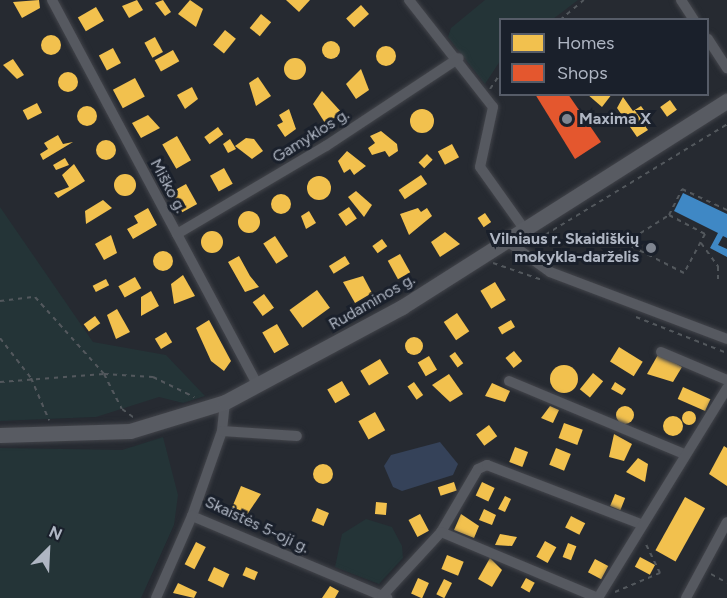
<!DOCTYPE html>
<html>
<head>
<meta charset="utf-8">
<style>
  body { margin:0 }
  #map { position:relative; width:727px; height:598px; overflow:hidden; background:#262a31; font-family:Figtree,sans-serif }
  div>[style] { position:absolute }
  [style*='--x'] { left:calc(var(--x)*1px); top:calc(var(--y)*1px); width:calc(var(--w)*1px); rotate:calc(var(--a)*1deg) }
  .green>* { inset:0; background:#243437 }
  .water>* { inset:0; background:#354259 }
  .homes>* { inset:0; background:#f2c14e; transform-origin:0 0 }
  .round { border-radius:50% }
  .shops>* { inset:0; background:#e4572e }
  .schools>* { inset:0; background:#3f88c5 }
  .path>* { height:2px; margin-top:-1px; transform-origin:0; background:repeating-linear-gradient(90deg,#53585d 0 4.5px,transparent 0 9px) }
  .roads { filter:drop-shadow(0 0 2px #42444a) drop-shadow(0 0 2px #42444a) }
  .street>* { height:10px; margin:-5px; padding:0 5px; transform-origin:5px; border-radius:5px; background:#565960 }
  .primary>* { height:15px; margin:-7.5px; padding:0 7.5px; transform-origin:7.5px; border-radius:7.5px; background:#585b62 }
  .dots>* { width:16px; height:16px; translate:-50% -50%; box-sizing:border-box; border:3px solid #1a202b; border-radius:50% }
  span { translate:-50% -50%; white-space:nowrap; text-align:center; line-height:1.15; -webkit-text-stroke:6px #1a202b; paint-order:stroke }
  .poi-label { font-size:16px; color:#afb6c3; font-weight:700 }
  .left { translate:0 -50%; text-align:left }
  .right { translate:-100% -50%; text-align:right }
  .street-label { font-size:16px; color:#afb6c3 }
  .legend { position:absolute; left:499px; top:18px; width:210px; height:78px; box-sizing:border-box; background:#1a202b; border:2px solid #565c68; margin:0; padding:8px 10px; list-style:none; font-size:18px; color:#afb6c3 }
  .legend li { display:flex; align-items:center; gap:12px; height:30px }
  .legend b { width:30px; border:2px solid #565c68 }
  .north { position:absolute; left:18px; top:520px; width:60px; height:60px; -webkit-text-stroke:4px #1a202b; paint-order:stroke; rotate:24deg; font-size:16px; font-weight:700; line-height:24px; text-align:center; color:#afb6c3 }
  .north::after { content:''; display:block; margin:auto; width:21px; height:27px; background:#afb6c3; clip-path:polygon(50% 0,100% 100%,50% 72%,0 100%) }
</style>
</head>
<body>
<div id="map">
  <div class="green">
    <div style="clip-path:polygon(485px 0,578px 0,553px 19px,500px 20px,500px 61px,485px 84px,448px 37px,451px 28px)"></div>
    <div style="clip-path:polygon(0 207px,93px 342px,166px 355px,205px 396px,183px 403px,159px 397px,96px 417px,0 421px)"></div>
    <div style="clip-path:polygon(163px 437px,178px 495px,174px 525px,141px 598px,0 598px,0 448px,122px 450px)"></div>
    <div style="clip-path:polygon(366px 519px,392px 527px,402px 546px,403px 558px,379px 584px,335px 567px,342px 534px)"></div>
  </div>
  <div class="water">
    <div style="clip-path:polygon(440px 442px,458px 464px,453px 475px,402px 491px,393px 487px,384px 466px,391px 455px)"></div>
  </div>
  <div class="homes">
    <div style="clip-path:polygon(39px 0,40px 8px,22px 18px,13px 2px)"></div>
    <div style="clip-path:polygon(137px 0,143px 10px,129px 18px,122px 6px)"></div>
    <div style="clip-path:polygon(163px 0,171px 12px,165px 16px,155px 3px)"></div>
    <div style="clip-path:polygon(190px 0,203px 9px,196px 27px,178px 14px)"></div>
    <div style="clip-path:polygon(286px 0,310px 0,299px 12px)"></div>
    <div style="left:361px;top:5px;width:12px;height:20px;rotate:48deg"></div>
    <div style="left:96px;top:7px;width:16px;height:21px;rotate:60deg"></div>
    <div style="left:261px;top:14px;width:13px;height:18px;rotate:39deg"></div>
    <div style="left:225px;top:30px;width:14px;height:19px;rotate:39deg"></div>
    <div class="round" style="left:41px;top:35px;width:20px;height:20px"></div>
    <div style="left:155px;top:37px;width:17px;height:12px;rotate:62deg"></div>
    <div class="round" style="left:322px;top:41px;width:18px;height:18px"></div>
    <div class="round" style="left:376px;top:46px;width:20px;height:20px"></div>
    <div style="left:113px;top:48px;width:17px;height:16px;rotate:62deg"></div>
    <div style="left:173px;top:50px;width:13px;height:21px;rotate:61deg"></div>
    <div class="round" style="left:284px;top:58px;width:22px;height:22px"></div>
    <div style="clip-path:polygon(13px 59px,24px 75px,17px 79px,3px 65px)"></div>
    <div style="clip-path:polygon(361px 69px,369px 90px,356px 99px,346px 84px)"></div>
    <div class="round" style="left:58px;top:72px;width:20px;height:20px"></div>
    <div style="clip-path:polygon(258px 77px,271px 96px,256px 106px,249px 83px)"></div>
    <div style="left:135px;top:78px;width:21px;height:25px;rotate:62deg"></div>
    <div style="clip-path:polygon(192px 87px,198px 99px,185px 109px,177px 95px)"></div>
    <div style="clip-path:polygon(322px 91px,343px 114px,325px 123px,313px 104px)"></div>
    <div style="clip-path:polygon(587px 94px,612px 94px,602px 107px)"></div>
    <div style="clip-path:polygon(623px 97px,633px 111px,641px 106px,649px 117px,642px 122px,648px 130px,637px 137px,617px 108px)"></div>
    <div style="left:670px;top:100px;width:12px;height:12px;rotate:55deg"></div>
    <div style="left:37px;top:103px;width:11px;height:16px;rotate:63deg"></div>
    <div class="round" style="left:77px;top:106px;width:20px;height:20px"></div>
    <div style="clip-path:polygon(289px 109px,296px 129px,285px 137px,277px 125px,283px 122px,279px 115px)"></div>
    <div class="round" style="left:410px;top:109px;width:24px;height:24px"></div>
    <div style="clip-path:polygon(148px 115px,160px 128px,141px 138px,132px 123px)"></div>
    <div style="left:218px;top:127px;width:9px;height:17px;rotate:54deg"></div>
    <div style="clip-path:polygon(381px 131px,397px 144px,398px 151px,389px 157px,385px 151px,372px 155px,368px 148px,375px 143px,370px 136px)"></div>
    <div style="clip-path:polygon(58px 135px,63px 144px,73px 142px,43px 160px,40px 154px,48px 149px,44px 143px)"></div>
    <div style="left:177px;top:136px;width:28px;height:17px;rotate:60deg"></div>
    <div style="clip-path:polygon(246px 138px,254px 139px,263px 151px,252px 159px,235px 146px)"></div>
    <div style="clip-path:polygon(230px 139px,236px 149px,228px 153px,223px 144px)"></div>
    <div class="round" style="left:96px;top:140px;width:20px;height:20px"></div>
    <div style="left:452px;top:144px;width:15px;height:16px;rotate:62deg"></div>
    <div style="clip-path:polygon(347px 151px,366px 166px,354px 175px,350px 169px,344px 173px,338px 161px)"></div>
    <div style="left:427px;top:154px;width:8px;height:12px;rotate:45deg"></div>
    <div style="clip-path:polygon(65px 158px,69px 165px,56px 170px,53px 165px)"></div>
    <div style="clip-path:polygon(74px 164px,85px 181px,58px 198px,54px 193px,69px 187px,62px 175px)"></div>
    <div style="left:224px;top:168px;width:18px;height:16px;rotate:61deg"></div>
    <div class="round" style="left:114px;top:174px;width:22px;height:22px"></div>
    <div style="left:421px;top:175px;width:11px;height:27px;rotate:56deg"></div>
    <div class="round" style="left:307px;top:176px;width:24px;height:24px"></div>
    <div style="left:186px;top:184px;width:23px;height:17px;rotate:61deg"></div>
    <div style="clip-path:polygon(356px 191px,372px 205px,364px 217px,348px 197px)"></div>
    <div class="round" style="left:271px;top:194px;width:20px;height:20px"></div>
    <div style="clip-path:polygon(103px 200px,112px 208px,86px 224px,85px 211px)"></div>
    <div style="left:349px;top:207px;width:14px;height:13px;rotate:56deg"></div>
    <div style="clip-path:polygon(148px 208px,157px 225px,133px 239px,127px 229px,138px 223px,134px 216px)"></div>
    <div style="clip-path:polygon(418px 208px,421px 212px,427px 208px,432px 216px,409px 235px,400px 214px)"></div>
    <div style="clip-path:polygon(309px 211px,316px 223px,306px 229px,301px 216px)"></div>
    <div class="round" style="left:238px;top:211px;width:22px;height:22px"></div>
    <div style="left:485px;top:213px;width:11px;height:9px;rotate:56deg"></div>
    <div class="round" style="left:201px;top:231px;width:22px;height:22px"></div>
    <div style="clip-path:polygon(445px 232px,460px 244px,440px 257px,431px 242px)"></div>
    <div style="clip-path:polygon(111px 235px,117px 253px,104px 260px,95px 244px)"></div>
    <div style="left:275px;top:236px;width:24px;height:14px;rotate:57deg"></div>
    <div style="left:382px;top:239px;width:9px;height:12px;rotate:54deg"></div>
    <div class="round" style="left:153px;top:251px;width:20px;height:20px"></div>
    <div style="left:400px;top:254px;width:21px;height:14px;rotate:61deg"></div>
    <div style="clip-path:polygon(239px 256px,250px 276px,259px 287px,245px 292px,228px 262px)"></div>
    <div style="left:345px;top:256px;width:9px;height:19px;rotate:58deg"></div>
    <div style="clip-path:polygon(183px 275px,195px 296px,174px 304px,171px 284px)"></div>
    <div style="clip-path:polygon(363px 276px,372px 293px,355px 303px,343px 282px)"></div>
    <div style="left:135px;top:277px;width:13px;height:19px;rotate:61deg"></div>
    <div style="left:106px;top:279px;width:7px;height:15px;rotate:63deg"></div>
    <div style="left:495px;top:282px;width:21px;height:17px;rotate:59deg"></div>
    <div style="left:317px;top:290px;width:22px;height:34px;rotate:54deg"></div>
    <div style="clip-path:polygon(151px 291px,159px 306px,141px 316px,141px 297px)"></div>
    <div style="left:264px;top:294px;width:17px;height:14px;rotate:54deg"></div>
    <div style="clip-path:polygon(117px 309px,130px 332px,116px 339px,107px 315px)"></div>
    <div style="left:457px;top:313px;width:22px;height:16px;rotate:56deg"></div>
    <div style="left:95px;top:316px;width:9px;height:14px;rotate:54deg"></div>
    <div style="clip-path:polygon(209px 320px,231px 361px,224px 371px,211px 361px,196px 328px)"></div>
    <div style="left:511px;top:320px;width:8px;height:15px;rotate:60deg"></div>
    <div style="left:277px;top:324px;width:24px;height:17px;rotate:60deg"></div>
    <div style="left:166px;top:332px;width:12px;height:13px;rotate:59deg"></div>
    <div class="round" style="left:405px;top:337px;width:18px;height:18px"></div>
    <div style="left:619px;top:347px;width:28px;height:17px;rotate:32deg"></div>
    <div style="left:514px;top:351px;width:13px;height:11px;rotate:51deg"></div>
    <div style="left:455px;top:352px;width:14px;height:7px;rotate:54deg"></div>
    <div style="clip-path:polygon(659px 353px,682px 367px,673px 382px,647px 374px)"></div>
    <div style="left:429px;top:356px;width:16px;height:13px;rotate:60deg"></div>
    <div style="left:380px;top:359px;width:17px;height:23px;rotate:59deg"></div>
    <div class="round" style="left:550px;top:365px;width:28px;height:28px"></div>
    <div style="left:593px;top:373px;width:13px;height:21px;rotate:39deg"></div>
    <div style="clip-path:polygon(449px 374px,463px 394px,450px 402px,432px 385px)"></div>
    <div style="left:342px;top:381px;width:16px;height:17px;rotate:60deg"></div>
    <div style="left:414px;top:382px;width:16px;height:8px;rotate:55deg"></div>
    <div style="clip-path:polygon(615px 382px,626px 389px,622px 395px,611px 389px)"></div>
    <div style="clip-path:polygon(492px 383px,510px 391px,505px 402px,485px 396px)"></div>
    <div style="left:683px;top:387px;width:30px;height:13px;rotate:24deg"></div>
    <div class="round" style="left:616px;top:406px;width:18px;height:18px"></div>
    <div style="clip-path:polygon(550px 406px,559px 410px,553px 423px,541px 418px)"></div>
    <div class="round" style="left:682px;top:411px;width:14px;height:14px"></div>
    <div style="left:375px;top:412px;width:21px;height:19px;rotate:61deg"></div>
    <div class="round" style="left:663px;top:416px;width:20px;height:20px"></div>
    <div style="left:564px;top:423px;width:20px;height:16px;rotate:20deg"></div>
    <div style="left:489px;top:425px;width:14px;height:16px;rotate:54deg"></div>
    <div style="clip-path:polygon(614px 434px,632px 444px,624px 461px,609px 457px)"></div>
    <div style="clip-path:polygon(724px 446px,727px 448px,727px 486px,709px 474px)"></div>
    <div style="left:515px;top:447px;width:14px;height:16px;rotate:21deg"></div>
    <div style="left:556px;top:448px;width:16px;height:18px;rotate:22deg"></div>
    <div style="clip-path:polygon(638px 458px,648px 464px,645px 482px,626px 472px)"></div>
    <div class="round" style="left:313px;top:464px;width:20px;height:20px"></div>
    <div style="left:454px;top:482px;width:9px;height:17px;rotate:72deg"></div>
    <div style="left:482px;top:482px;width:14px;height:15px;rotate:25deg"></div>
    <div style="clip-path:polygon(241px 486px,261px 494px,246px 516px,231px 510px)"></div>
    <div style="left:615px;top:494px;width:11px;height:13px;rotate:22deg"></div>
    <div style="clip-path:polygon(505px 496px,511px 499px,505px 512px,498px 509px)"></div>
    <div style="left:685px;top:497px;width:23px;height:61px;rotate:29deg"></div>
    <div style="left:376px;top:502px;width:11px;height:12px;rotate:5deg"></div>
    <div style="left:317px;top:508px;width:13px;height:14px;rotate:23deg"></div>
    <div style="clip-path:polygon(484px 509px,496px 515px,492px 525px,479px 520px)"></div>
    <div style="left:420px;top:514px;width:19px;height:13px;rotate:62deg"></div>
    <div style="clip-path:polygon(461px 514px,479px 526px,474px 538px,454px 530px)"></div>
    <div style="left:571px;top:516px;width:16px;height:13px;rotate:27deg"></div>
    <div style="clip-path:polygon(500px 534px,517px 537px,512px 546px,495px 545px)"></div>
    <div style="left:545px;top:541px;width:13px;height:18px;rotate:29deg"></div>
    <div style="left:196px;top:542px;width:11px;height:25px;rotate:27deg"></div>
    <div style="left:568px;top:543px;width:9px;height:15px;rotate:21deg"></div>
    <div style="left:447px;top:555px;width:18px;height:15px;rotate:22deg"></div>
    <div style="left:640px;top:557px;width:17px;height:11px;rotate:28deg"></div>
    <div style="clip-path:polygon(490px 558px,502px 570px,492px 587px,478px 579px)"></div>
    <div style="left:595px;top:559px;width:15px;height:15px;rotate:28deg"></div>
    <div style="left:214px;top:567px;width:17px;height:15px;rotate:25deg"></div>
    <div style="left:246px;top:567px;width:13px;height:9px;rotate:23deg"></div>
    <div style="left:418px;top:578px;width:12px;height:17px;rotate:24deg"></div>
    <div style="left:526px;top:578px;width:10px;height:11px;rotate:29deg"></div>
    <div style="left:444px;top:579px;width:9px;height:17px;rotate:27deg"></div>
    <div style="clip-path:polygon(178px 583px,197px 592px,194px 598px,173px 593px)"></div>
    <div style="clip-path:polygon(330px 586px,339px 591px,335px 598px,322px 598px)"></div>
  </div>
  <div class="shops">
    <div style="clip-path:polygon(535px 94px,568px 94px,601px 142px,575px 159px)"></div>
  </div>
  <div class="schools">
    <div style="clip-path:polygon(683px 193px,727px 214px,727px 238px,723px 236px,718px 245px,727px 249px,727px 257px,710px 248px,718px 233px,674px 211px)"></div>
  </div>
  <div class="path">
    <div style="--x:560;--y:20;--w:31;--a:-40"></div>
    <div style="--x:490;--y:89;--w:18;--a:-56"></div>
    <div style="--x:669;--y:215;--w:41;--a:27.8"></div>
    <div style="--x:705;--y:234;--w:44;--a:118.3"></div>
    <div style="--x:684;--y:273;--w:66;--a:-153"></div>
    <div style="--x:625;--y:243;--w:52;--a:-32.5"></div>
    <div style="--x:669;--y:215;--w:29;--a:-63"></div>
    <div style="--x:682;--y:189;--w:50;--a:25"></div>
    <div style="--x:701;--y:243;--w:29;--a:54"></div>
    <div style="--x:718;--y:266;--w:17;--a:90"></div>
    <div style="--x:530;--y:244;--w:231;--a:-31.3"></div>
    <div style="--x:493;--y:263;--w:52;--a:19.1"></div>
    <div style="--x:0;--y:301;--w:35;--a:-7"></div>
    <div style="--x:35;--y:297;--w:103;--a:48.1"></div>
    <div style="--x:104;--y:374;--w:39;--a:63"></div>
    <div style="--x:122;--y:409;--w:14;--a:36"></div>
    <div style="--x:636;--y:317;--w:98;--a:21.6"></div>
    <div style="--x:0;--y:338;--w:51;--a:52.2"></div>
    <div style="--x:31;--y:378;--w:46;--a:66.8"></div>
    <div style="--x:0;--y:382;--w:104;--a:-4.4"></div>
    <div style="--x:104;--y:374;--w:49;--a:3.5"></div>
    <div style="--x:153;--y:377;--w:46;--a:26"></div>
    <div style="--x:711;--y:574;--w:18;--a:29"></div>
    <div style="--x:615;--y:592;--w:49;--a:-22.9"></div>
    <div style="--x:660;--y:573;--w:34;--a:-116"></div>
  </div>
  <div class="roads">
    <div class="street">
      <div style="--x:52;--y:0;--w:438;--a:61.9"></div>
      <div style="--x:409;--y:0;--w:136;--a:51.9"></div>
      <div style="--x:493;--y:107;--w:61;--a:102.2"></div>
      <div style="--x:480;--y:167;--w:77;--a:54.5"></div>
      <div style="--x:681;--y:0;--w:24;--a:57"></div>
      <div style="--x:708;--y:39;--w:35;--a:57"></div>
      <div style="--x:177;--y:234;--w:173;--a:-30.6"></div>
      <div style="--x:326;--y:146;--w:159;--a:-33.5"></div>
      <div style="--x:507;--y:241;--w:53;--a:35.8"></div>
      <div style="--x:550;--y:272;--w:189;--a:20.7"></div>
      <div style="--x:661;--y:352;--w:72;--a:23"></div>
      <div style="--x:509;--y:381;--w:190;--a:22.6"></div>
      <div style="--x:225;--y:402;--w:29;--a:96"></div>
      <div style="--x:222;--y:431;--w:90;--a:109.4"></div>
      <div style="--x:192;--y:516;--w:212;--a:22.8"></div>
      <div style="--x:222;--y:431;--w:75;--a:3.8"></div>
      <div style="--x:441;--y:532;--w:73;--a:-59.6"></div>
      <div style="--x:478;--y:469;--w:10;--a:-24"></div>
      <div style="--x:487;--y:465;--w:165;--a:21"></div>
      <div style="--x:382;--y:596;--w:87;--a:-47.3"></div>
      <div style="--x:441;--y:532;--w:170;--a:22.8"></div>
      <div style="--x:156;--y:598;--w:90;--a:-66.3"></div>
      <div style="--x:598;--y:598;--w:246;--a:-58.4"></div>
      <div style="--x:686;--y:598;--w:86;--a:-61.7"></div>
    </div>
    <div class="primary">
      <div style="--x:0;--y:435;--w:130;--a:-1.8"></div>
      <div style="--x:130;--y:431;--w:99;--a:-17"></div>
      <div style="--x:225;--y:402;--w:201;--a:-28.2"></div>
      <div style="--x:402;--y:307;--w:385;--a:-32.4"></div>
    </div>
  </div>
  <div class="dots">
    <div style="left:567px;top:119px;background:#7f8590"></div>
    <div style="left:651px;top:248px;background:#7f8590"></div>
  </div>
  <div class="poi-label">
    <span class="left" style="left:579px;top:119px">Maxima X</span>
    <span class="right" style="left:639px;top:248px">Vilniaus r. Skaidiškių<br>mokykla-darželis</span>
  </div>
  <div class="street-label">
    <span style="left:311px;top:136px;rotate:-32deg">Gamyklos g.</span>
    <span style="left:168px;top:186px;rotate:62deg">Miško g.</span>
    <span style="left:372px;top:302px;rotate:-30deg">Rudaminos g.</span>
    <span style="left:257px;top:525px;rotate:25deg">Skaistės 5-oji g.</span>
  </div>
  <ul class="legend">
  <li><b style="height:16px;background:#f2c14e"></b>Homes</li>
  <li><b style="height:16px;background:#e4572e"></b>Shops</li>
  </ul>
  <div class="north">N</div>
</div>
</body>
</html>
